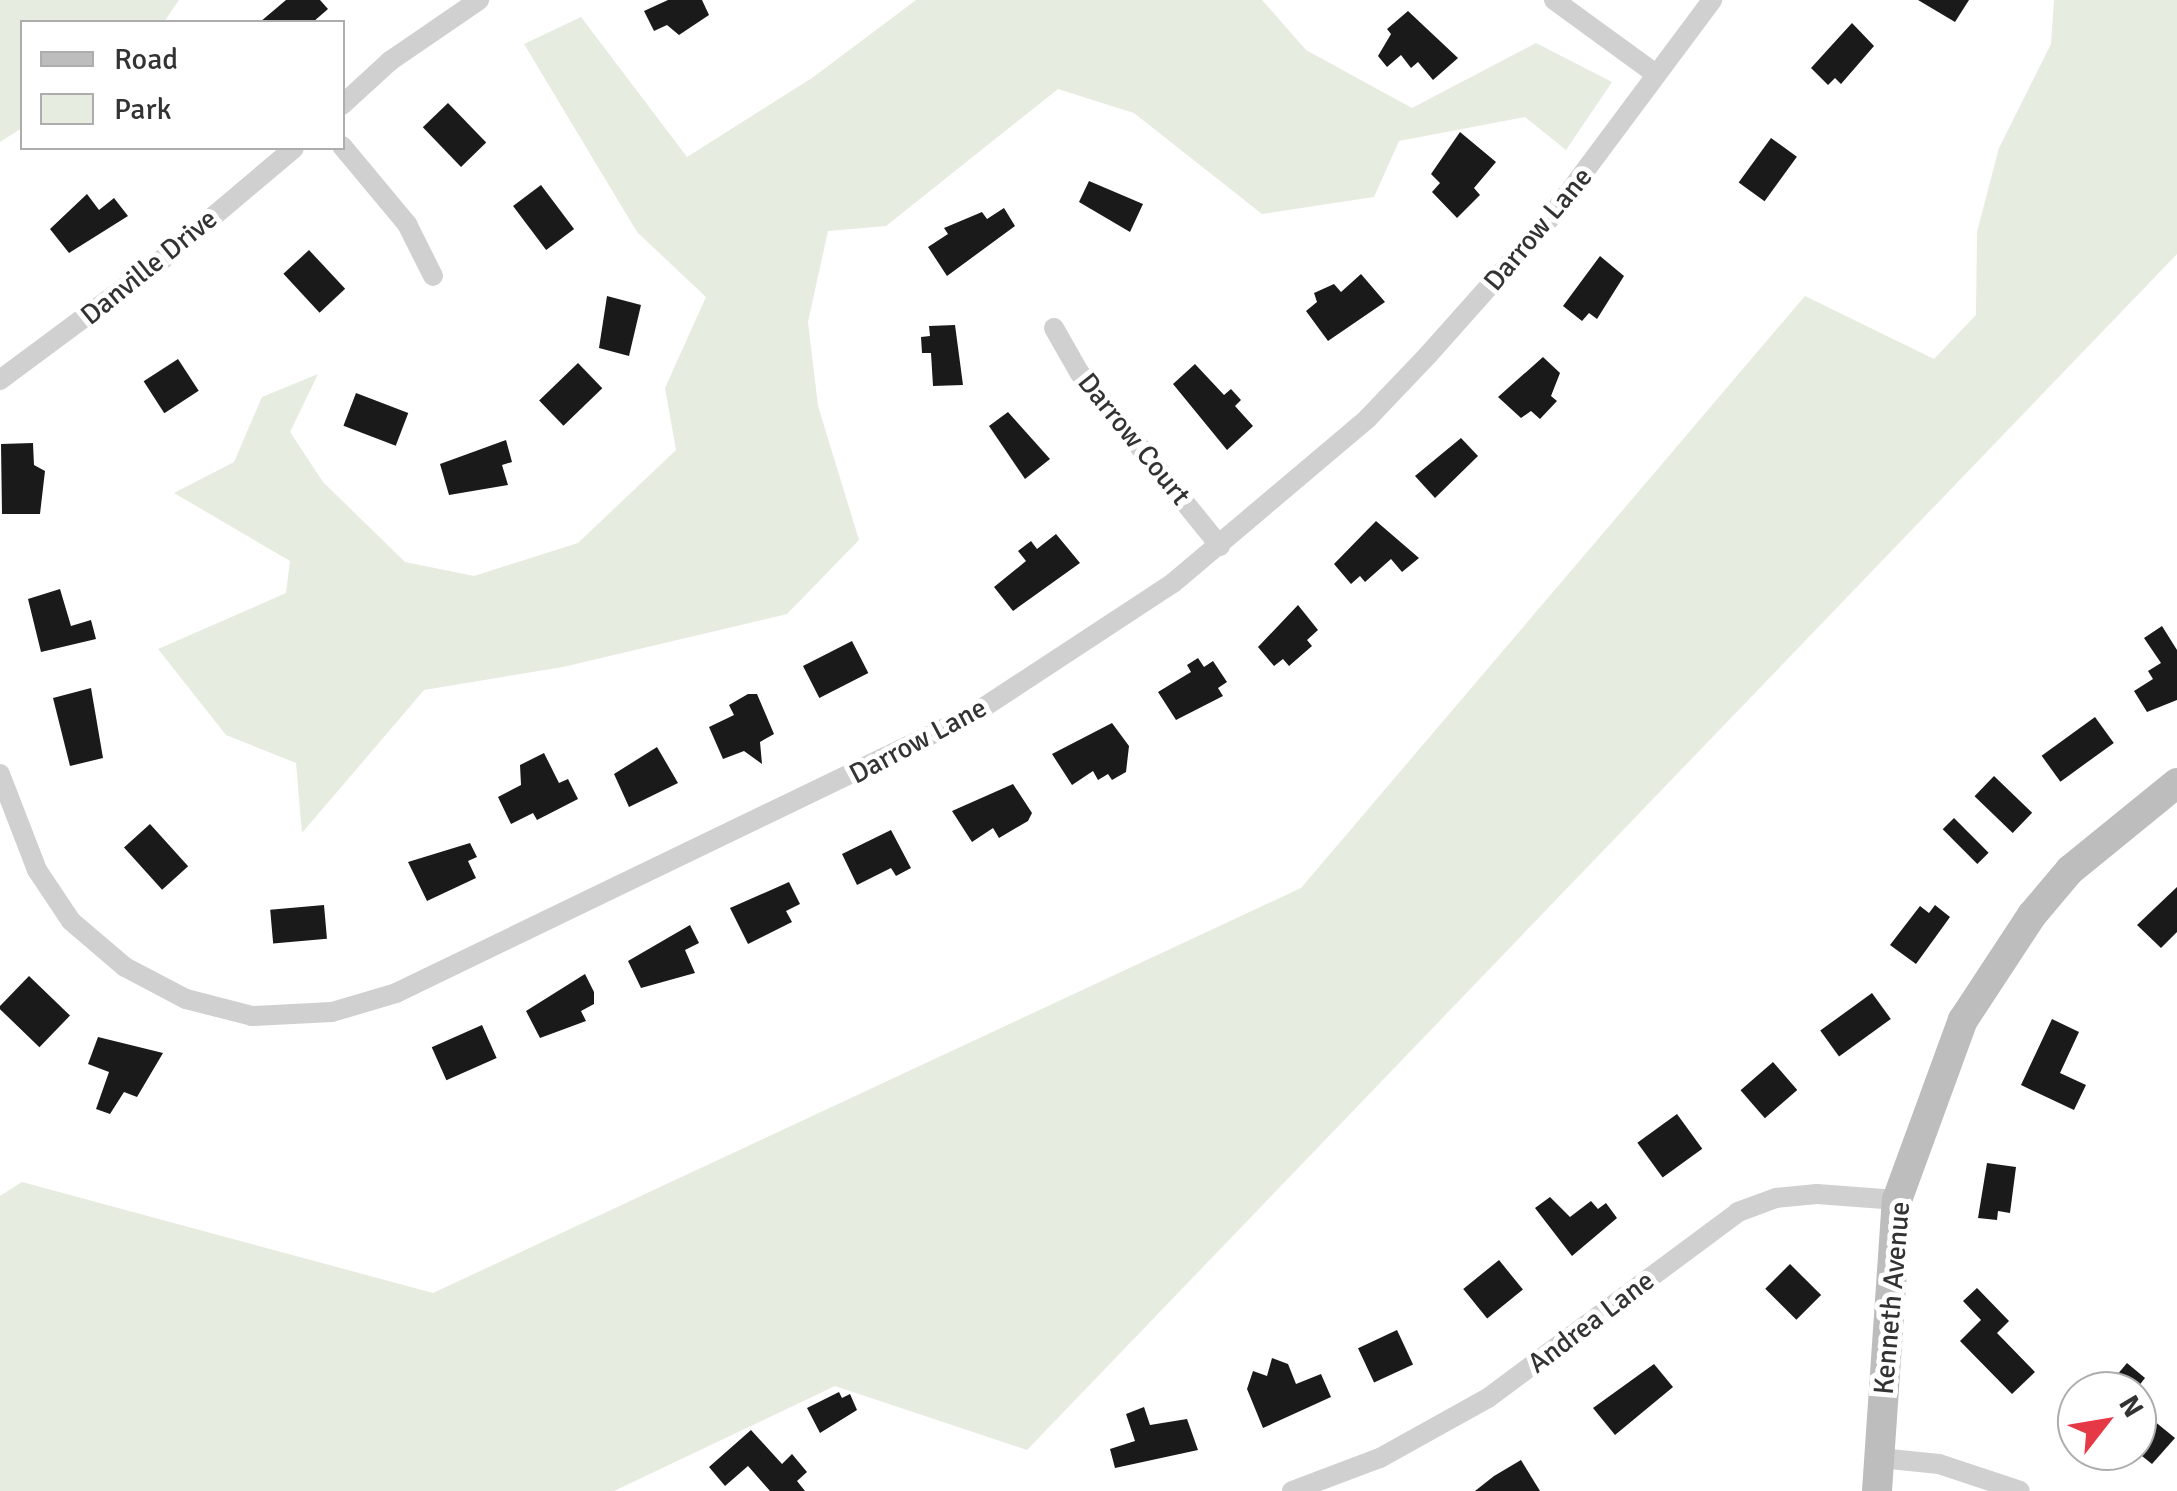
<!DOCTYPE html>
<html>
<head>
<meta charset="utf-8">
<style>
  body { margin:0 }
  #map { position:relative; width:2177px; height:1491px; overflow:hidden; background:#fff; font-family:Signika,sans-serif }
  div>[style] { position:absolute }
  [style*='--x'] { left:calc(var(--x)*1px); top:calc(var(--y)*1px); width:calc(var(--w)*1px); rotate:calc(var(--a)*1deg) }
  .green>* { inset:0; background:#e6ecdf }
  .building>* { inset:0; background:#1a1a1a; transform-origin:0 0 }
  .street>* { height:20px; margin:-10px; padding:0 10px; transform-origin:10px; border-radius:10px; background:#d0d0d0 }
  .secondary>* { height:30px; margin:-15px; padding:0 15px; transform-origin:15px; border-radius:15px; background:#bdbdbd }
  span { translate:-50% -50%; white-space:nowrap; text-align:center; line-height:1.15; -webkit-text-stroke:10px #fff; paint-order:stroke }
  .street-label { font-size:28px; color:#333 }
  .legend { position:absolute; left:20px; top:20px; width:325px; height:130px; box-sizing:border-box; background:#fff; border:2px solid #adadad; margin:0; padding:12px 18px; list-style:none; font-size:30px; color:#333 }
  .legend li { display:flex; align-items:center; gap:20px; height:50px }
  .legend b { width:50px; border:2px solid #adadad }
  .north { position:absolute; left:2057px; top:1371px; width:100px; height:100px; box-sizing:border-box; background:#fff; border:2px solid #adadad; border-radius:50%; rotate:59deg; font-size:28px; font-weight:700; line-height:40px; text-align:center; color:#333 }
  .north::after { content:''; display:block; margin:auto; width:35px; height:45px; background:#e63946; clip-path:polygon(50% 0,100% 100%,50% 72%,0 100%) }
</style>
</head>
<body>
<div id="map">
  <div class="green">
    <div style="clip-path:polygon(0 0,179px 0,164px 22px,22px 22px,22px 128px,0 142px)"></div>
    <div style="clip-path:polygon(916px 0,1262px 0,1306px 50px,1412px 108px,1536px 43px,1612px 82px,1566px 150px,1525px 117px,1399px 141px,1374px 197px,1262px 214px,1134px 113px,1058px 89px,886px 226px,828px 231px,808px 322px,818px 406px,859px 540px,787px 614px,563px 667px,424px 690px,302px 833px,296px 763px,226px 735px,158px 649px,286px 593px,290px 561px,174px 493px,234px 462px,262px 397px,318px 374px,290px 432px,323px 482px,405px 562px,474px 576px,578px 543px,676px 450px,665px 388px,706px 297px,637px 232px,524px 44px,581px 17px,687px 157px,812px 78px)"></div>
    <div style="clip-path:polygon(2054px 0,2177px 0,2177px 254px,1027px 1450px,835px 1386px,614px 1491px,0 1491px,0 1196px,22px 1182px,433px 1293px,1301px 888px,1805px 296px,1934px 359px,1976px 315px,1977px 232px,1999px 148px,2051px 44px)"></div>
  </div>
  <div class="building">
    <div style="clip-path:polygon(286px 0,320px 0,328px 9px,313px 22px,260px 22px)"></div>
    <div style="clip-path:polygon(668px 0,702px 0,709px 15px,679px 35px,667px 25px,654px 31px,644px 11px)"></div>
    <div style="clip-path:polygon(1918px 0,1969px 0,1955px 22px)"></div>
    <div style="clip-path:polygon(1408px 11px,1458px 58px,1433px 80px,1418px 62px,1411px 68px,1401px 55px,1387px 67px,1378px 56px,1391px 34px,1387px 29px)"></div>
    <div style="clip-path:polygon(1852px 23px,1874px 46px,1841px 84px,1835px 78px,1828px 85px,1811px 68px)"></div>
    <div style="left:448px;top:103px;width:55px;height:35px;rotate:46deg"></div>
    <div style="clip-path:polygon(1460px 132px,1496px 162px,1474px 188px,1480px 195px,1457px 218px,1432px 192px,1440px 183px,1431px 174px)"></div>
    <div style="left:1771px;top:138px;width:32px;height:55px;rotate:36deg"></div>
    <div style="clip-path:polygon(1089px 181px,1143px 204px,1130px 232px,1079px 202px)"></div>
    <div style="left:541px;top:185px;width:55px;height:35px;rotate:53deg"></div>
    <div style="clip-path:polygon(87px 194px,99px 210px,114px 198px,128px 216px,69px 253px,50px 229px)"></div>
    <div style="clip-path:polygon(1004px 208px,1015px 226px,947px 276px,928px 247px,948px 234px,944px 228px,982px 212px,987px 219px)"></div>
    <div style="left:309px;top:250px;width:53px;height:35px;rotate:47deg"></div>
    <div style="clip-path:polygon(1600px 256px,1624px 276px,1597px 319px,1589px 313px,1582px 321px,1563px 306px)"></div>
    <div style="clip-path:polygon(1361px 274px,1385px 302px,1328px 341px,1306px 311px,1317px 302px,1314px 293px,1334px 284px,1341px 292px)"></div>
    <div style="clip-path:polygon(607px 296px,641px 305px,629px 356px,599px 348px)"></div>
    <div style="clip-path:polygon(955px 325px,963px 385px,933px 386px,931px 353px,922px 353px,921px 337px,930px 336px,929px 326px)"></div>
    <div style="clip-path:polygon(1543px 357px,1560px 373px,1551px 396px,1557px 401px,1540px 419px,1531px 411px,1521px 418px,1498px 397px)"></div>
    <div style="left:178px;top:359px;width:38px;height:41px;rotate:57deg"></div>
    <div style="left:578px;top:363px;width:35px;height:54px;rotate:46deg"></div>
    <div style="clip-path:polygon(1195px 364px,1224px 395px,1231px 389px,1241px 400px,1235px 406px,1253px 426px,1227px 450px,1173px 384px)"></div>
    <div style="left:356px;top:393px;width:56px;height:35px;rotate:21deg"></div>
    <div style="clip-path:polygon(1008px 412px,1050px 459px,1025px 479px,989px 426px)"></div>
    <div style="clip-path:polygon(1461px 438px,1478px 456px,1435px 498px,1415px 476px)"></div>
    <div style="clip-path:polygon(506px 440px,512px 462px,502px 465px,508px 485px,449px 495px,440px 464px)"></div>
    <div style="clip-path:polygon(33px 443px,34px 465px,45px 471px,40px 514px,2px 514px,1px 444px)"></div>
    <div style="clip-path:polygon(1376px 521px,1419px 558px,1402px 572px,1391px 559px,1365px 582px,1360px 576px,1351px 584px,1334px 564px)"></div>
    <div style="clip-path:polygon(1056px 534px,1080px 563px,1013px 611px,994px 587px,1026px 561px,1018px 551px,1031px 541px,1037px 549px)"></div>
    <div style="clip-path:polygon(60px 589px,71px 626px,91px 620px,96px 639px,41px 652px,28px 599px)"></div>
    <div style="clip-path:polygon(1298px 605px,1318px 630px,1307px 640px,1312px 646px,1289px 666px,1283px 659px,1274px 666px,1258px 647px)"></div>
    <div style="clip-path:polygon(2162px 626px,2177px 650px,2177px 700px,2147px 712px,2134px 691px,2153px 679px,2148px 671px,2161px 663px,2144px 638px)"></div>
    <div style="left:852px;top:641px;width:36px;height:55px;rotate:63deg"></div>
    <div style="clip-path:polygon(1198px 658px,1204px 667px,1213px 661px,1227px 682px,1218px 688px,1223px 696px,1176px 720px,1158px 692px,1191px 672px,1187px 665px)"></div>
    <div style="clip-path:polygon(91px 688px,103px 758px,70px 766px,53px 698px)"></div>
    <div style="clip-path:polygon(748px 694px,757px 694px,774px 734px,760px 742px,762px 764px,744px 751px,723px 759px,709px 727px,734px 715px,729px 705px)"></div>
    <div style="left:2095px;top:717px;width:32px;height:66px;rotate:54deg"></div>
    <div style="clip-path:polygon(1112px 723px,1129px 746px,1126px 772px,1112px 780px,1108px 774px,1098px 780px,1093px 771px,1072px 785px,1052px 754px)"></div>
    <div style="clip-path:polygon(657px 747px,678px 783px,629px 807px,614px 774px)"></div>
    <div style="clip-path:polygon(544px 753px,559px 783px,568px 779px,578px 799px,537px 820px,533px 813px,511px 824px,498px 797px,521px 785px,520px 765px)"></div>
    <div style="left:1994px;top:776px;width:53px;height:28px;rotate:44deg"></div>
    <div style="clip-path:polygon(1013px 784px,1032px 813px,1028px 821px,999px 838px,993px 828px,972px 842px,952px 811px)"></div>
    <div style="left:1954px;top:818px;width:49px;height:16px;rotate:45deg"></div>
    <div style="left:150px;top:824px;width:57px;height:35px;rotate:48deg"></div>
    <div style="clip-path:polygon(891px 830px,911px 868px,896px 876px,891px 868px,857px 885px,842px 854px)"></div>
    <div style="clip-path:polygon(470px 843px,477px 857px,468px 861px,476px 878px,427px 901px,408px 862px)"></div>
    <div style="clip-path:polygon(789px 882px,800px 904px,786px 911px,792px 922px,748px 944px,730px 908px)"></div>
    <div style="clip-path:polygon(2177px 887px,2177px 932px,2161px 948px,2137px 925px)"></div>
    <div style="left:324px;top:905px;width:34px;height:54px;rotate:85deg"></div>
    <div style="clip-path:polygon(1935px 905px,1950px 917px,1916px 964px,1890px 945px,1920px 906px,1929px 913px)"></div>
    <div style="clip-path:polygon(690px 925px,699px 943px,685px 950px,695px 973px,641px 988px,628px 961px)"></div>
    <div style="clip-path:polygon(585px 974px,594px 992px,594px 1004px,581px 1011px,586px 1021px,540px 1038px,526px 1011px)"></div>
    <div style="left:29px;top:976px;width:57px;height:44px;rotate:44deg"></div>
    <div style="left:1872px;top:993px;width:32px;height:64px;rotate:54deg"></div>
    <div style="clip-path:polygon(2052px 1019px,2079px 1032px,2060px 1073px,2086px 1085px,2074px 1110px,2021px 1085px)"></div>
    <div style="left:482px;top:1025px;width:36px;height:55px;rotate:66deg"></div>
    <div style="clip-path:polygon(98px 1037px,163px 1053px,137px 1097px,124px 1092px,110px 1114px,96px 1109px,109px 1072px,88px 1064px)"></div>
    <div style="left:1773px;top:1062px;width:37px;height:43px;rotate:49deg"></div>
    <div style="left:1677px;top:1114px;width:43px;height:49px;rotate:54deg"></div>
    <div style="clip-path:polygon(1987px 1163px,2016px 1167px,2010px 1213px,1998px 1211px,1997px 1220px,1978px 1218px)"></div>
    <div style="clip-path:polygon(1550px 1197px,1570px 1217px,1591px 1201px,1598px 1209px,1606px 1203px,1617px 1218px,1572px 1256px,1535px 1208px)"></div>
    <div style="left:1499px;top:1260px;width:38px;height:46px;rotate:51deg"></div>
    <div style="left:1790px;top:1264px;width:44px;height:35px;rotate:45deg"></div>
    <div style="clip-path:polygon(1977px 1288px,2009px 1321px,1997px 1333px,2035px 1372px,2012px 1394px,1960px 1341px,1981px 1320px,1963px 1301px)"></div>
    <div style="left:1397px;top:1330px;width:38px;height:43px;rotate:65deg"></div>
    <div style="clip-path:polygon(1272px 1358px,1288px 1364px,1296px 1384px,1321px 1374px,1331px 1397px,1263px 1428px,1247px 1389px,1253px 1371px,1267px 1376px)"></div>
    <div style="clip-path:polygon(2127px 1363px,2145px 1378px,2135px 1391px,2111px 1382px)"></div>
    <div style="clip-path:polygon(1654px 1364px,1673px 1387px,1615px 1435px,1593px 1408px)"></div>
    <div style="clip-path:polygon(839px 1392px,842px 1398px,850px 1394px,857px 1410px,820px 1433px,807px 1408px)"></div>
    <div style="clip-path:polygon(1144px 1407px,1150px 1425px,1187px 1419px,1198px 1450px,1115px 1468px,1110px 1449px,1135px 1441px,1126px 1414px)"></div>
    <div style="clip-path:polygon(2137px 1407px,2175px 1438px,2152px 1464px,2137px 1452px)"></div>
    <div style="clip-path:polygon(751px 1430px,782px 1464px,792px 1454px,807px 1472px,797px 1481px,805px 1491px,770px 1491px,748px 1466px,725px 1486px,709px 1467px)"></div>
    <div style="clip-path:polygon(1521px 1460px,1540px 1491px,1475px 1491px,1494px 1476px)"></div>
  </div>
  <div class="street">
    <div style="--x:1554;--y:0;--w:126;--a:36"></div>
    <div style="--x:342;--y:105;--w:65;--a:-42.5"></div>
    <div style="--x:390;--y:61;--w:108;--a:-34.4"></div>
    <div style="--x:342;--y:146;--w:102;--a:50.2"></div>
    <div style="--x:407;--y:224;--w:58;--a:63.4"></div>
    <div style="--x:1054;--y:328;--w:51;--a:60.4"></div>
    <div style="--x:1079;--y:372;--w:224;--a:51"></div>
    <div style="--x:0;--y:380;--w:204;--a:-36.6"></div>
    <div style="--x:164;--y:258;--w:170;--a:-40.2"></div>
    <div style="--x:0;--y:774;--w:103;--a:68.9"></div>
    <div style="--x:37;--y:870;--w:61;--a:56.3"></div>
    <div style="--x:71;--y:921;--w:71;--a:40.4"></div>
    <div style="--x:125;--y:967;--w:69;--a:27.7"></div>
    <div style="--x:186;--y:999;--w:68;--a:14.4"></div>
    <div style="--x:252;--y:1016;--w:80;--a:-2.9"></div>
    <div style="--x:332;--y:1012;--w:67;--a:-16.5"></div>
    <div style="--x:396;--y:993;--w:640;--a:-25.76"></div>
    <div style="--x:972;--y:715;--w:240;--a:-33.3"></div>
    <div style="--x:1173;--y:583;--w:254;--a:-40.2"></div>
    <div style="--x:1367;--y:419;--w:88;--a:-46.4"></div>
    <div style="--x:1428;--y:355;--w:182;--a:-48.3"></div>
    <div style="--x:1549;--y:219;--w:273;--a:-53.3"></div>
    <div style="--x:1880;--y:1458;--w:59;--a:5.8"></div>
    <div style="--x:1939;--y:1464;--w:85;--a:18.4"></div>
    <div style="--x:1292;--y:1491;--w:94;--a:-20.6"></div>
    <div style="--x:1380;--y:1458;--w:124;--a:-29.1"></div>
    <div style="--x:1488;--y:1398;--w:312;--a:-36.6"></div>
    <div style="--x:1738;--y:1212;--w:40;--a:-20.2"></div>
    <div style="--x:1776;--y:1198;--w:41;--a:-5.6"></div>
    <div style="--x:1817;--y:1194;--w:80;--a:4.3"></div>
  </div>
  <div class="secondary">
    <div style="--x:1877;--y:1491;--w:292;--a:-86.1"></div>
    <div style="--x:1897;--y:1200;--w:192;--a:-69.9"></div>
    <div style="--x:1963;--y:1020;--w:126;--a:-56.7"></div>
    <div style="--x:2032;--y:915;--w:59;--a:-49.8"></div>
    <div style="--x:2070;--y:870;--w:138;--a:-39.1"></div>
  </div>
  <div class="street-label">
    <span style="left:1538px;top:229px;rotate:-50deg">Darrow Lane</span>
    <span style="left:149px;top:267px;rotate:-39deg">Danville Drive</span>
    <span style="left:1134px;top:439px;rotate:51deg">Darrow Court</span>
    <span style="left:918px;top:741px;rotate:-28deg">Darrow Lane</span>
    <span style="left:1892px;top:1298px;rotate:-85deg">Kenneth Avenue</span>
    <span style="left:1591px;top:1322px;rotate:-37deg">Andrea Lane</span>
  </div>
  <ul class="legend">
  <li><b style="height:12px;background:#bdbdbd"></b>Road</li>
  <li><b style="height:28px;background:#e6ecdf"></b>Park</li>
  </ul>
  <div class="north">N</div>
</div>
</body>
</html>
